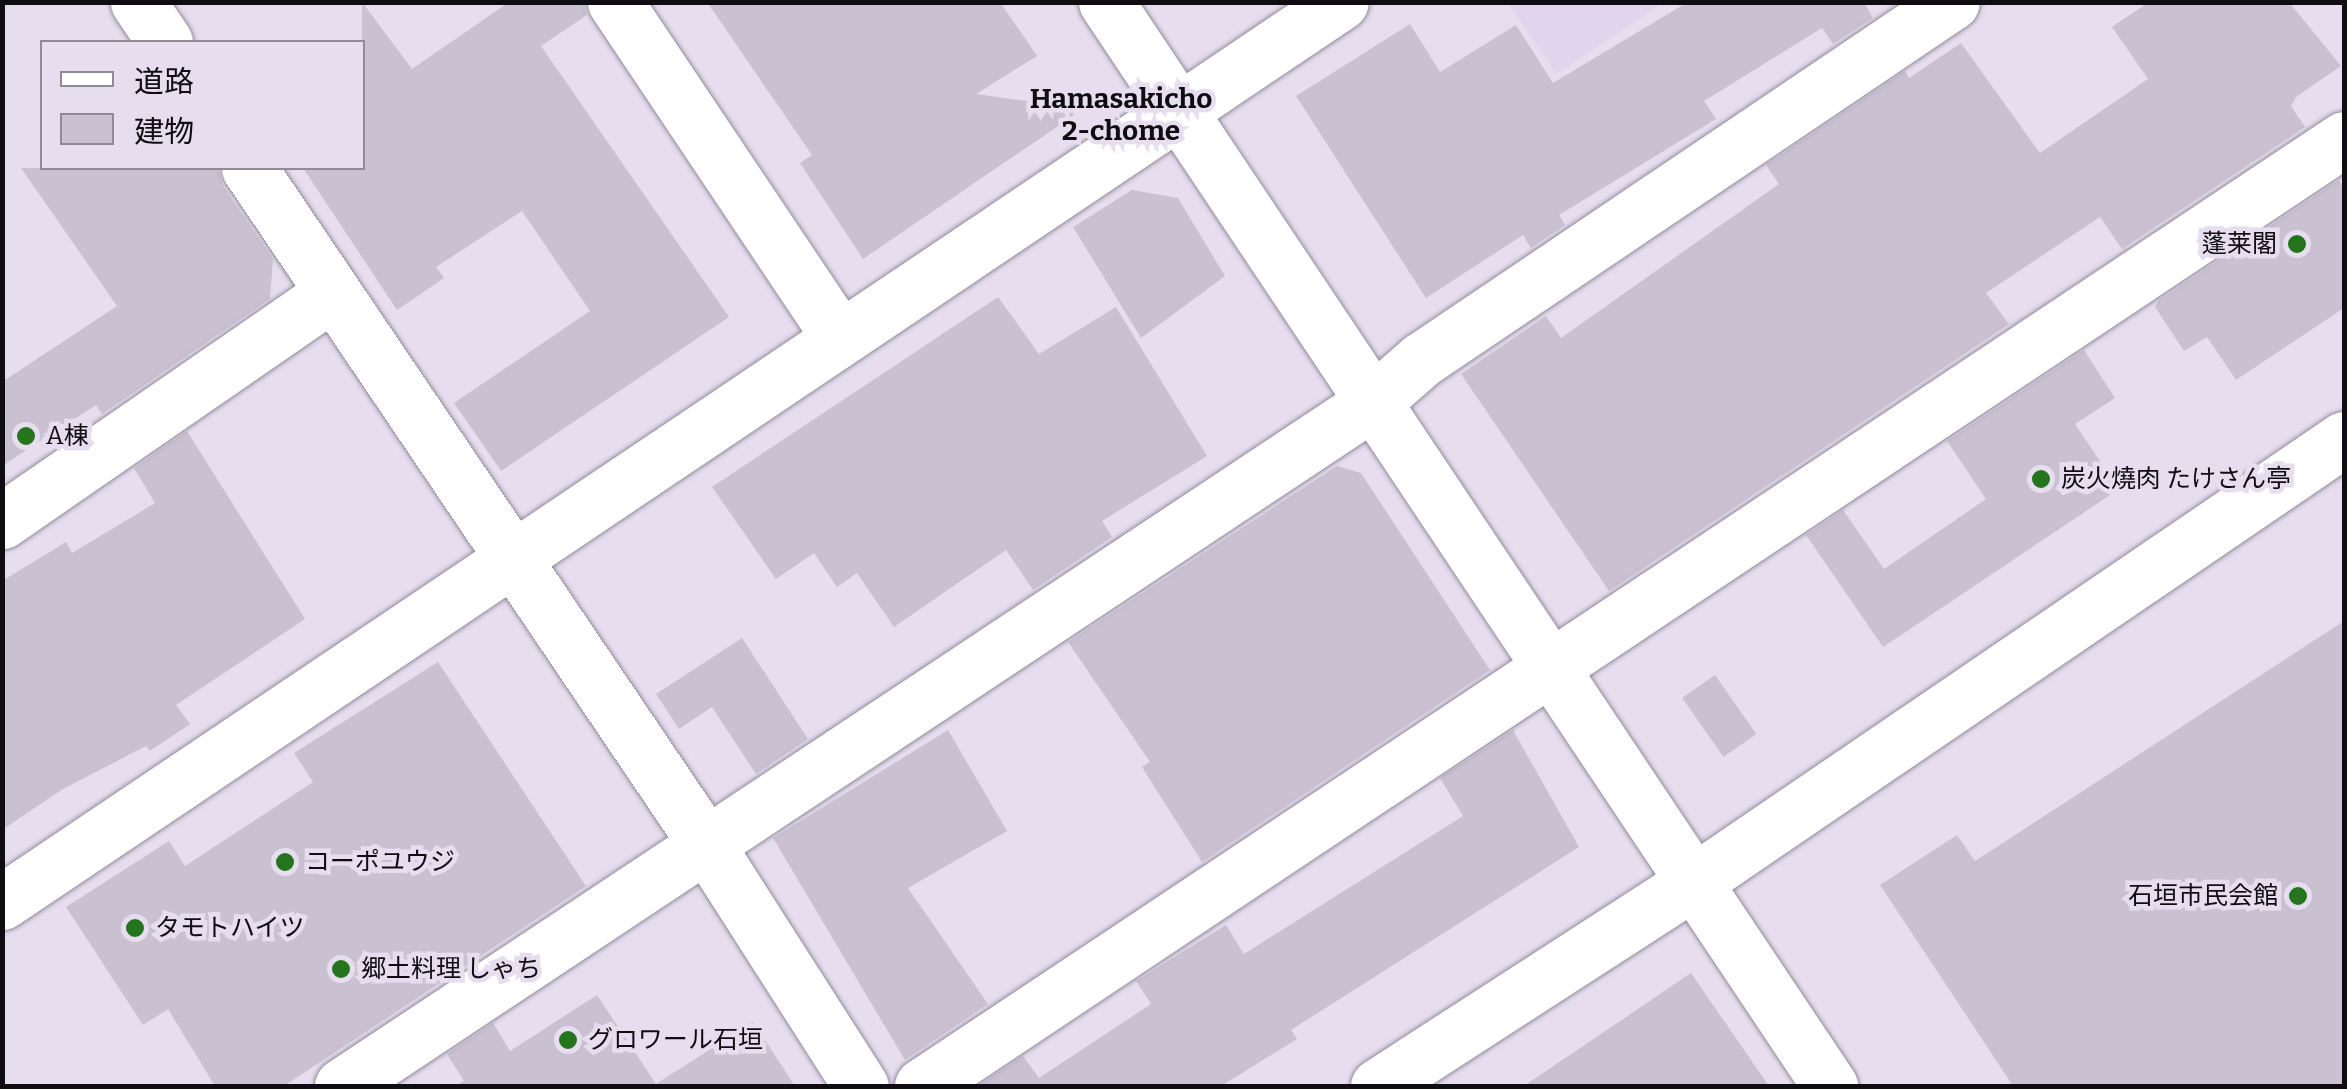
<!DOCTYPE html>
<html>
<head>
<meta charset="utf-8">
<style>
  body { margin:0 }
  #map { position:relative; width:2347px; height:1089px; overflow:hidden; background:#e6deef; font-family:Bitter,"Noto Sans JP",serif }
  div>[style] { position:absolute }
  [style*='--x'] { left:calc(var(--x)*1px); top:calc(var(--y)*1px); width:calc(var(--w)*1px); rotate:calc(var(--a)*1deg) }
  .built>* { inset:0; background:#e1d5ee }
  .building>* { inset:0; background:#c9c1d2; transform-origin:0 0 }
  .roads { filter:drop-shadow(0 0 2px #938b9b) drop-shadow(0 0 2px #938b9b) }
  .street>* { height:55px; margin:-27.5px; padding:0 27.5px; transform-origin:27.5px; border-radius:27.5px; background:#fff }
  .secondary>* { height:55px; margin:-27.5px; padding:0 27.5px; transform-origin:27.5px; border-radius:27.5px; background:#fff }
  .dots>* { width:28px; height:28px; translate:-50% -50%; box-sizing:border-box; border:5px solid #e6deef; border-radius:50% }
  span { translate:-50% -50%; white-space:nowrap; text-align:center; line-height:1.15; -webkit-text-stroke:9px #e6deef; paint-order:stroke }
  .poi-label { font-size:25px; color:#0f0c12 }
  .right { translate:-100% -50%; text-align:right }
  .left { translate:0 -50%; text-align:left }
  .neighbourhood-label { font-size:28px; color:#0f0c12; font-weight:700 }
  .frame { position:absolute; inset:0; border:5px solid #0f0c12; pointer-events:none }
  .legend { position:absolute; left:40px; top:40px; width:325px; height:130px; box-sizing:border-box; background:#e6deef; border:2px solid #908a97; margin:0; padding:12px 18px; list-style:none; font-size:30px; color:#0f0c12 }
  .legend li { display:flex; align-items:center; gap:20px; height:50px }
  .legend b { width:50px; border:2px solid #908a97 }
</style>
</head>
<body>
<div id="map">
  <div class="built">
    <div style="clip-path:polygon(1508px 3px,1663px 3px,1556px 74px)"></div>
  </div>
  <div class="building">
    <div style="clip-path:polygon(362px 2px,412px 69px,509px 2px,584px 2px,587px 15px,541px 46px,729px 317px,501px 471px,454px 403px,590px 311px,522px 211px,436px 267px,444px 278px,397px 310px,303px 168px,362px 168px)"></div>
    <div style="clip-path:polygon(707px 2px,1000px 2px,1037px 56px,976px 94px,1083px 109px,863px 259px,800px 163px,812px 155px)"></div>
    <div style="clip-path:polygon(1688px 2px,1864px 2px,1873px 18px,1833px 44px,1822px 28px,1704px 101px,1716px 119px,1559px 215px,1565px 225px,1531px 248px,1523px 235px,1426px 298px,1296px 96px,1410px 24px,1440px 72px,1516px 25px,1553px 83px)"></div>
    <div style="clip-path:polygon(2149px 2px,2289px 2px,2341px 66px,2296px 97px,2291px 106px,2305px 127px,2122px 249px,2100px 217px,1986px 293px,2009px 324px,1609px 591px,1461px 374px,1546px 316px,1561px 338px,1779px 184px,1766px 165px,1905px 71px,1909px 78px,1961px 43px,2040px 153px,2148px 79px,2112px 27px)"></div>
    <div style="clip-path:polygon(21px 168px,218px 168px,223px 186px,273px 259px,270px 299px,102px 414px,96px 405px,2px 466px,2px 382px,117px 306px)"></div>
    <div style="clip-path:polygon(2339px 180px,2344px 189px,2344px 308px,2236px 380px,2207px 337px,2184px 351px,2155px 307px,2158px 301px)"></div>
    <div style="clip-path:polygon(1132px 190px,1178px 198px,1225px 276px,1141px 338px,1073px 227px)"></div>
    <div style="clip-path:polygon(998px 297px,1039px 354px,1116px 307px,1207px 456px,1102px 521px,1112px 537px,1033px 590px,1006px 550px,894px 627px,857px 573px,837px 587px,814px 553px,776px 579px,712px 487px)"></div>
    <div style="clip-path:polygon(2084px 350px,2115px 398px,2075px 424px,2119px 489px,1883px 647px,1806px 535px,1843px 510px,1884px 569px,1986px 499px,1947px 441px)"></div>
    <div style="clip-path:polygon(187px 431px,305px 619px,176px 705px,190px 724px,150px 751px,146px 746px,63px 789px,2px 830px,2px 581px,66px 542px,72px 553px,155px 503px,134px 468px)"></div>
    <div style="clip-path:polygon(1337px 466px,1361px 473px,1490px 670px,1202px 862px,1142px 767px,1150px 762px,1068px 642px)"></div>
    <div style="clip-path:polygon(2344px 621px,2344px 1086px,2013px 1086px,1880px 885px,1957px 835px,1975px 861px)"></div>
    <div style="clip-path:polygon(742px 638px,808px 739px,756px 774px,712px 707px,679px 729px,656px 694px)"></div>
    <div style="clip-path:polygon(438px 662px,586px 886px,284px 1086px,215px 1086px,168px 1009px,143px 1025px,66px 907px,169px 841px,185px 866px,313px 782px,294px 753px)"></div>
    <div style="left:1715px;top:675px;width:72px;height:40px;rotate:55deg"></div>
    <div style="clip-path:polygon(948px 730px,1007px 831px,908px 888px,988px 1004px,905px 1060px,773px 838px)"></div>
    <div style="clip-path:polygon(1513px 730px,1579px 847px,1291px 1030px,1297px 1039px,1221px 1086px,978px 1086px,1023px 1056px,1039px 1078px,1151px 1004px,1136px 981px,1226px 925px,1244px 954px,1463px 816px,1440px 778px)"></div>
    <div style="clip-path:polygon(1691px 973px,1769px 1086px,1524px 1086px)"></div>
    <div style="clip-path:polygon(597px 995px,656px 1084px,753px 1022px,795px 1086px,455px 1086px,464px 1081px,447px 1054px,493px 1023px,510px 1051px)"></div>
  </div>
  <div class="roads">
    <div class="street">
      <div style="--x:138;--y:2;--w:48;--a:56"></div>
      <div style="--x:615;--y:2;--w:402;--a:56.2"></div>
      <div style="--x:249;--y:168;--w:816;--a:55.94"></div>
      <div style="--x:706;--y:844;--w:287;--a:57.4"></div>
      <div style="--x:2;--y:521;--w:402;--a:-34.6"></div>
      <div style="--x:2;--y:902;--w:1613;--a:-33.91"></div>
      <div style="--x:342;--y:1086;--w:1237;--a:-33.56"></div>
      <div style="--x:1373;--y:402;--w:64;--a:-41.2"></div>
      <div style="--x:1421;--y:360;--w:640;--a:-33.99"></div>
      <div style="--x:922;--y:1086;--w:1708;--a:-33.66"></div>
    </div>
    <div class="secondary">
      <div style="--x:1106;--y:2;--w:1304;--a:56.26"></div>
      <div style="--x:1378;--y:1086;--w:378;--a:-32.9"></div>
      <div style="--x:1695;--y:881;--w:785;--a:-34.26"></div>
    </div>
  </div>
  <div class="dots">
    <div style="left:2297px;top:244px;background:#24751e"></div>
    <div style="left:26px;top:436px;background:#24751e"></div>
    <div style="left:2041px;top:479px;background:#24751e"></div>
    <div style="left:285px;top:862px;background:#24751e"></div>
    <div style="left:2298px;top:896px;background:#24751e"></div>
    <div style="left:135px;top:928px;background:#24751e"></div>
    <div style="left:341px;top:969px;background:#24751e"></div>
    <div style="left:568px;top:1040px;background:#24751e"></div>
  </div>
  <div class="poi-label">
    <span class="right" style="left:2277px;top:244px">蓬莱閣</span>
    <span class="left" style="left:46px;top:436px">A棟</span>
    <span class="left" style="left:2061px;top:479px">炭火燒肉 たけさん亭</span>
    <span class="left" style="left:305px;top:862px">コーポユウジ</span>
    <span class="right" style="left:2278px;top:896px">石垣市民会館</span>
    <span class="left" style="left:155px;top:928px">タモトハイツ</span>
    <span class="left" style="left:361px;top:969px">郷土料理 しゃち</span>
    <span class="left" style="left:588px;top:1040px">グロワール石垣</span>
  </div>
  <div class="neighbourhood-label">
    <span style="left:1121px;top:115px">Hamasakicho<br>2-chome</span>
  </div>
  <div class="frame"></div>
  <ul class="legend">
  <li><b style="height:12px;background:#fff"></b>道路</li>
  <li><b style="height:28px;background:#c9c1d2"></b>建物</li>
  </ul>
</div>
</body>
</html>
